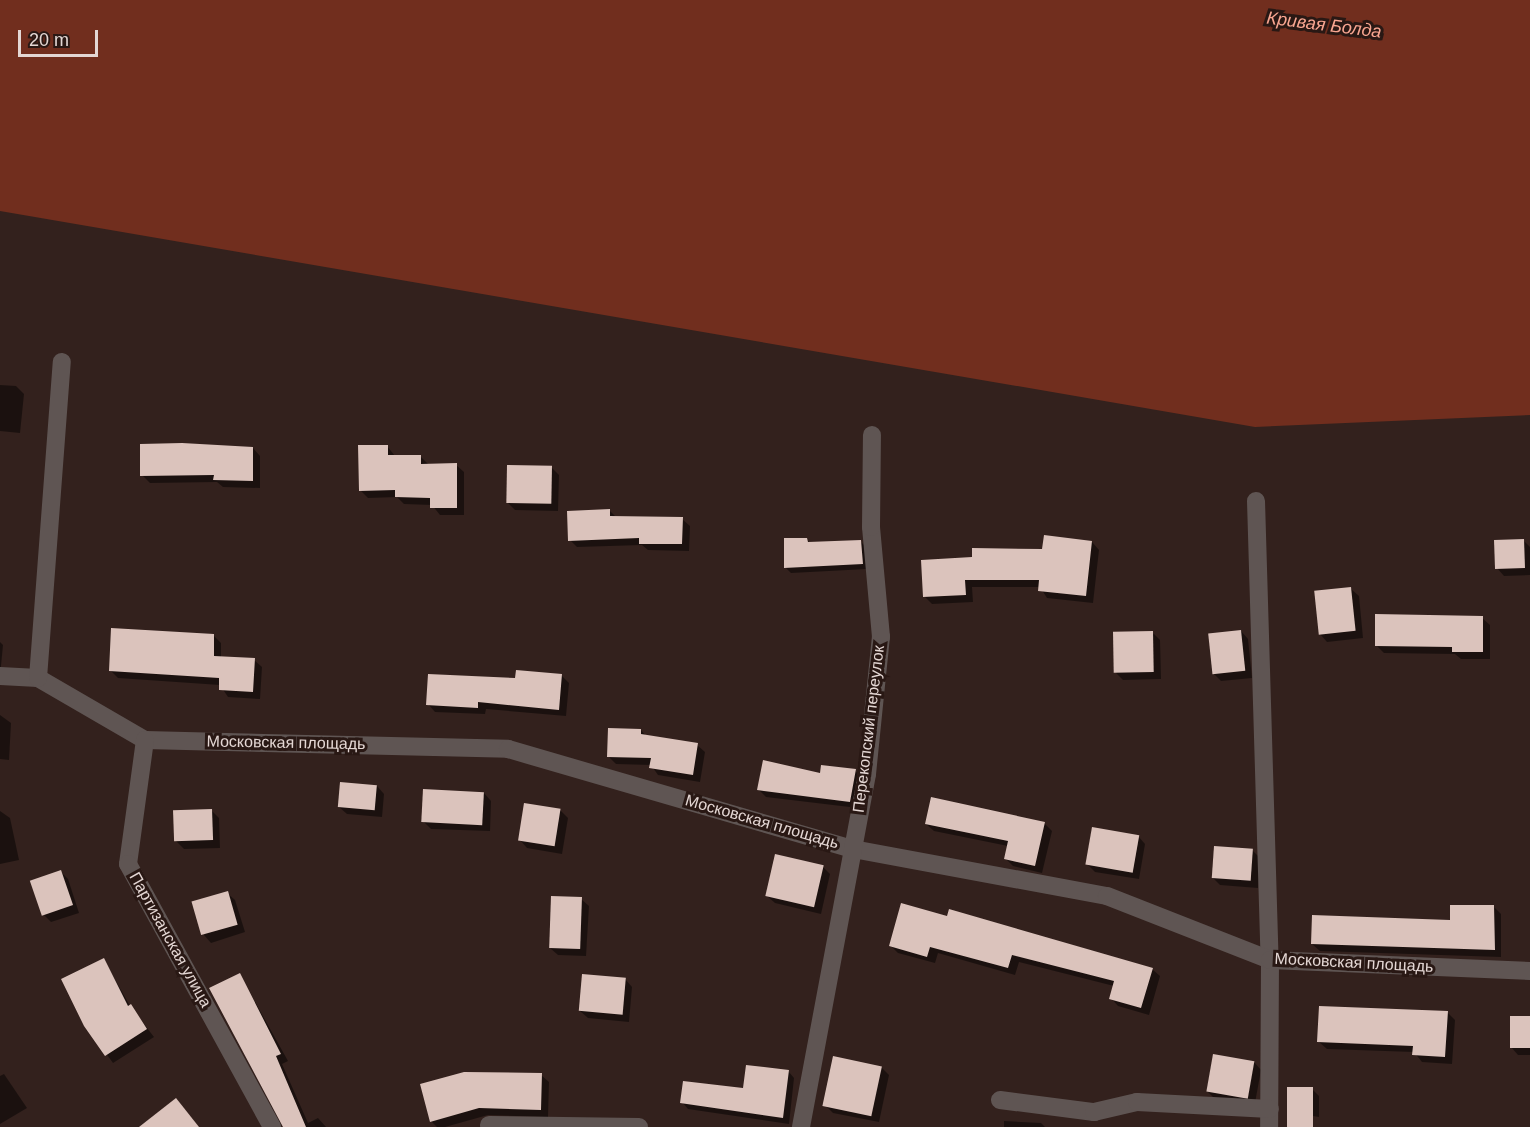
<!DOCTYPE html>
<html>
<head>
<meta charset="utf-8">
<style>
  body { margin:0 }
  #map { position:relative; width:1530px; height:1127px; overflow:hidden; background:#33211d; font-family:Helvetica,sans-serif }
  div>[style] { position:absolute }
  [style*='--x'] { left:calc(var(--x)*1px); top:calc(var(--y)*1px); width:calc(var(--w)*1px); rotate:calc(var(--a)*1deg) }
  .water>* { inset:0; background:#712e1e }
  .shadow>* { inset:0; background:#0007 }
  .building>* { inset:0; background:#dbc3bc; transform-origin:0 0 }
  .street>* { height:18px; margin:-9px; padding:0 9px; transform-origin:9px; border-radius:9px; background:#5f5553 }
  span { translate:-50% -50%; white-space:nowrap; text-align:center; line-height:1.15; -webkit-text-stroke:6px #291814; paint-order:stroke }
  .street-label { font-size:16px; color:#e4d7d4 }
  .water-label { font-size:18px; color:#f9a691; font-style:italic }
  .scale { position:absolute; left:18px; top:30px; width:80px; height:27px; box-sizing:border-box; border:3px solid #e4d7d4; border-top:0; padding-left:8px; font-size:18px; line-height:21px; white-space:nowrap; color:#e4d7d4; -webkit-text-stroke:4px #291814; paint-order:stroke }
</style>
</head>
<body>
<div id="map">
  <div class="water">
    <div style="clip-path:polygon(0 0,1530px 0,1530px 415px,1255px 427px,0 211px)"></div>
  </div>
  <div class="shadow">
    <div style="clip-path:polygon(0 385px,16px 386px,24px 394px,20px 433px,0 431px)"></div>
    <div style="clip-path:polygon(387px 446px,395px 456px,420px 456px,428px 464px,456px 465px,464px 472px,464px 515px,440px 515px,432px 505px,404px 504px,397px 497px,368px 498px,360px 490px)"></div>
    <div style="clip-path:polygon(253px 448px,260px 456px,260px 488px,223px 487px,217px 482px,150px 483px,142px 475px)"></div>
    <div style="clip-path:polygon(551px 467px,559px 475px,558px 511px,515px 510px,508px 503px)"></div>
    <div style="clip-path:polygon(609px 510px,617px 518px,682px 519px,690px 526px,689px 551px,648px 550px,642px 545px,577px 547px,570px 540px)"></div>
    <div style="clip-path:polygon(807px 540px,810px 543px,860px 541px,866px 547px,867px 569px,791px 573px,786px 568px)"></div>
    <div style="clip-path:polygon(1523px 540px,1530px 547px,1530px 575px,1504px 576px,1497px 568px)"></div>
    <div style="clip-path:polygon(1092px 542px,1099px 550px,1093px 603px,1047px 598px,1040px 587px,972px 587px,973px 602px,932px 604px,924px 596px,974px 559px)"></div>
    <div style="clip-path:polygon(1351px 589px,1359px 596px,1363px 638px,1327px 642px,1320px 634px)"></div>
    <div style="clip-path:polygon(1482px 618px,1490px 625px,1490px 659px,1461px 659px,1455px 654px,1384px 653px,1377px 646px)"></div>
    <div style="clip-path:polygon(1241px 631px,1248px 639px,1252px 678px,1221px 681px,1213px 673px)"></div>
    <div style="clip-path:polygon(1152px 632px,1160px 640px,1161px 679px,1123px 680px,1116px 673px)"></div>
    <div style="clip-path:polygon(214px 636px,221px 643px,221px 658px,254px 660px,262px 667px,260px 699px,228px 697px,220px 685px,118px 678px,110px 670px)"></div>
    <div style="clip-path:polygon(0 642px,3px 645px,0 676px)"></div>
    <div style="clip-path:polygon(562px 676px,569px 683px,566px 716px,486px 709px,485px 714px,435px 712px,428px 704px,516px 680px)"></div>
    <div style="clip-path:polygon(0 715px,11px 723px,9px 760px,0 759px)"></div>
    <div style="clip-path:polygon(641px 730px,646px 736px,697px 745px,705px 752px,700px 782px,658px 775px,651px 765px,616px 764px,609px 757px)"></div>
    <div style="clip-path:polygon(855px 771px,863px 778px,858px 808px,766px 797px,758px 789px)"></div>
    <div style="clip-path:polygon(377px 786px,384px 794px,382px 817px,347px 814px,339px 807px)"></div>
    <div style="clip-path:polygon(484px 793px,491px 801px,490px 831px,431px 829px,423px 821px)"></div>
    <div style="clip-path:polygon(211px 810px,219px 818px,220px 848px,184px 849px,176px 841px)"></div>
    <div style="clip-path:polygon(560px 810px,568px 818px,562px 854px,527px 848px,520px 840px)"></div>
    <div style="clip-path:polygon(0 811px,10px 818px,19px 860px,0 864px)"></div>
    <div style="clip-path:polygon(1044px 823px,1052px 831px,1042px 873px,1013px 866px,1005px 858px,1008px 846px,934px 831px,926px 824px)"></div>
    <div style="clip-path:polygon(1138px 836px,1145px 844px,1139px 879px,1095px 872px,1087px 864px)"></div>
    <div style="clip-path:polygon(1252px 850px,1260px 858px,1258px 888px,1220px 885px,1213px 878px)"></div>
    <div style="clip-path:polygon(823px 867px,830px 874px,821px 914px,775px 903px,767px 896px)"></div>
    <div style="clip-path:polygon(60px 871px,68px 879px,79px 913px,51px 922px,44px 915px)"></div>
    <div style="clip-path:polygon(227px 893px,235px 900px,245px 932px,211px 943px,204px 935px)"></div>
    <div style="clip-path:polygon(581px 899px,589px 906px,586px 956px,558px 955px,550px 948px)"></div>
    <div style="clip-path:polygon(902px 905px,1152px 969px,1160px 976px,1149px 1015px,1118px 1006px,1111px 998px,1114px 986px,1019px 962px,1015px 975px,938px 953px,935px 963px,898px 953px,891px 946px)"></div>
    <div style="clip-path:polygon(1493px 906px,1501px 914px,1501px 957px,1320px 951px,1312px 944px,1451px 922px)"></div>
    <div style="clip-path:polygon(104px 960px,130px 1006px,154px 1037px,113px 1063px,86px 1026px)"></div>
    <div style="clip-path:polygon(240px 975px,288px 1061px,282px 1064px,308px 1123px,318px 1118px,326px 1127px,284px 1127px)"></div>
    <div style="clip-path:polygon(625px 979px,632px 987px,629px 1022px,588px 1018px,580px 1011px)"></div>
    <div style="clip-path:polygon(1447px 1012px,1455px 1020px,1452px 1064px,1422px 1062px,1414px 1052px,1327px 1049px,1319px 1042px)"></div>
    <div style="clip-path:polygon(1530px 1018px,1530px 1055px,1518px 1055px,1511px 1047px)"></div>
    <div style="clip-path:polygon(1254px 1062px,1261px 1070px,1255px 1103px,1215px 1099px,1207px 1091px)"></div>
    <div style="clip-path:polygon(881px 1067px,889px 1075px,879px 1122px,833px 1113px,825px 1105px)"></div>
    <div style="clip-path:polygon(788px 1071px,794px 1078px,789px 1124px,688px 1109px,682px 1102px,745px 1090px)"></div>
    <div style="clip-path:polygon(4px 1074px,27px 1108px,0 1124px,0 1076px)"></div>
    <div style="clip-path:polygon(541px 1075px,549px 1082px,548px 1117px,488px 1115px,445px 1127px,437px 1127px,431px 1121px)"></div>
    <div style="clip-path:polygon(1312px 1089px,1319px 1096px,1319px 1117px,1295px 1113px)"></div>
    <div style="clip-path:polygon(1004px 1121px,1041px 1123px,1045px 1127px,1004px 1127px)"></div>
  </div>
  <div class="building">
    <div style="clip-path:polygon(182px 443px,253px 447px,253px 481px,213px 480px,214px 475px,140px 476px,140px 444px)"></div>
    <div style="clip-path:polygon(358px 445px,388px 445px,388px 455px,421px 455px,421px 464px,457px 463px,457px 508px,430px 508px,430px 498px,395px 497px,395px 490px,359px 491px)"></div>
    <div style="left:507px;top:465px;width:45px;height:38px;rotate:1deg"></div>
    <div style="clip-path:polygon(610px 509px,610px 516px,683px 517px,682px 544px,639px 544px,639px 538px,568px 541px,567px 511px)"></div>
    <div style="clip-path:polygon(1044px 535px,1092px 541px,1086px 596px,1038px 591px,1039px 580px,965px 580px,966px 595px,923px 597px,921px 560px,972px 557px,972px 548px,1042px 549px)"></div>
    <div style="clip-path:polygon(784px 538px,807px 538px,808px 542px,861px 540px,863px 564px,784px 568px)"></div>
    <div style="left:1524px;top:539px;width:29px;height:30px;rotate:88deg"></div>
    <div style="left:1351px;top:587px;width:44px;height:37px;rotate:84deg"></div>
    <div style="clip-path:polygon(1375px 614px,1483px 616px,1483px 652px,1452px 652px,1452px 647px,1375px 646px)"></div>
    <div style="clip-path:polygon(111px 628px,214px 634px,214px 656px,255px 658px,253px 692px,219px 690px,219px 678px,109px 671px)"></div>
    <div style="left:1241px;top:630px;width:41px;height:33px;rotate:84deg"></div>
    <div style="left:1153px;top:631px;width:41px;height:40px;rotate:89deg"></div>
    <div style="clip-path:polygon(516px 670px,562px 674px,559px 710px,478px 702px,478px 708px,426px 705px,428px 674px,515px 678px)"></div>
    <div style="clip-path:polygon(608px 728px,641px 729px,641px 734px,698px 743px,693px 775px,649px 768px,651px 758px,607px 757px)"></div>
    <div style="clip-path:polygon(763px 760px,820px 773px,821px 765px,856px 769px,850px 802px,757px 790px)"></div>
    <div style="left:340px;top:782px;width:37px;height:25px;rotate:5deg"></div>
    <div style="left:423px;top:789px;width:61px;height:33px;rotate:3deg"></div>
    <div style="clip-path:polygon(931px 797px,1045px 822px,1035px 866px,1004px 859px,1008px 841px,925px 824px)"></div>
    <div style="left:524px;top:803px;width:37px;height:38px;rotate:9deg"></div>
    <div style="left:212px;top:809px;width:31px;height:39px;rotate:88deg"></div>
    <div style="left:1092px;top:827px;width:48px;height:38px;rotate:10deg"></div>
    <div style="left:1214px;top:846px;width:39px;height:32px;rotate:4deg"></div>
    <div style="left:775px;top:854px;width:50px;height:43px;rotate:13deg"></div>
    <div style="left:61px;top:870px;width:37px;height:33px;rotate:71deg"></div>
    <div style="left:228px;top:891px;width:35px;height:38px;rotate:74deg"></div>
    <div style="left:551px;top:896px;width:31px;height:52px;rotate:2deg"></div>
    <div style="clip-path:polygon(901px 903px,947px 916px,949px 909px,1153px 968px,1141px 1008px,1109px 999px,1114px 981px,1012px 955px,1008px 968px,930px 947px,927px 957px,889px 946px)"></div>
    <div style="clip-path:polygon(1450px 905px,1494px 905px,1495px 950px,1311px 944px,1312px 915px,1450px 920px)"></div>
    <div style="clip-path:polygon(104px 958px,128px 1006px,131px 1004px,147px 1029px,105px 1056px,84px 1026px,61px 979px)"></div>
    <div style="clip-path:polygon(240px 973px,281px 1054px,276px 1056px,306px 1127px,283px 1127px,209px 988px)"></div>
    <div style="left:582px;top:974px;width:44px;height:37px;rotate:5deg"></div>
    <div style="clip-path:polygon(1319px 1006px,1448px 1011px,1445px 1057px,1412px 1055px,1413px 1046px,1317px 1042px)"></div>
    <div style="left:1510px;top:1016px;width:20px;height:32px"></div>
    <div style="left:1213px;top:1054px;width:42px;height:38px;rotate:10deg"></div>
    <div style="left:833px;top:1056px;width:50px;height:51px;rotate:12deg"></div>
    <div style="clip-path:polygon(746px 1065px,789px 1070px,783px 1118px,680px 1103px,683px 1081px,743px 1088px)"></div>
    <div style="clip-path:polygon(464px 1072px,542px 1073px,541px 1110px,479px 1108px,430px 1122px,420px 1084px)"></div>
    <div style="left:1287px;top:1087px;width:26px;height:40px"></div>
    <div style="clip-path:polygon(176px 1098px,199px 1127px,139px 1127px)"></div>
  </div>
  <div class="street">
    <div style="--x:1256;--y:501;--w:459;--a:88.3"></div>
    <div style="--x:1270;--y:960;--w:167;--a:90.3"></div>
    <div style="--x:0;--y:676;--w:38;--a:3"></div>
    <div style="--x:38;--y:678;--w:124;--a:30.1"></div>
    <div style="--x:145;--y:740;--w:363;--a:1.4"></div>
    <div style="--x:508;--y:749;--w:359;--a:16.2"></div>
    <div style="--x:853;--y:849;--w:258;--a:10.5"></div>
    <div style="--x:1107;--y:896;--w:175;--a:21.4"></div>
    <div style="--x:1270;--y:960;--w:260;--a:2.4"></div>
    <div style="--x:38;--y:678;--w:317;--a:-85.7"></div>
    <div style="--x:145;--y:740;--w:125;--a:97.8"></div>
    <div style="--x:128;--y:864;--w:300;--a:61.3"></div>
    <div style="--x:1000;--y:1100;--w:95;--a:7.3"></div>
    <div style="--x:1094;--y:1112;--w:44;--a:-13.1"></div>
    <div style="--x:1137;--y:1102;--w:133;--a:3"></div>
    <div style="--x:489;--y:1125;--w:150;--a:0.8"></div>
    <div style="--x:801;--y:1127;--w:359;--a:-79.4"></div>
    <div style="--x:867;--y:774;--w:138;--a:-84.2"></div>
    <div style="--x:881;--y:637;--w:110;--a:-95.2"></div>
    <div style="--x:871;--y:527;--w:92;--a:-89.4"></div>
  </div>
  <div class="street-label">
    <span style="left:869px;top:729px;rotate:-83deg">Перекопский переулок</span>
    <span style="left:286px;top:743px;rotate:1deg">Московская площадь</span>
    <span style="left:762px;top:822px;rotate:16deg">Московская площадь</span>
    <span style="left:170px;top:940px;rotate:61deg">Партизанская улица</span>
    <span style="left:1354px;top:963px;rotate:3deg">Московская площадь</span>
  </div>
  <div class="water-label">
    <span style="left:1324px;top:25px;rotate:7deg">Кривая Болда</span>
  </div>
  <div class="scale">20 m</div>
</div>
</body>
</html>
